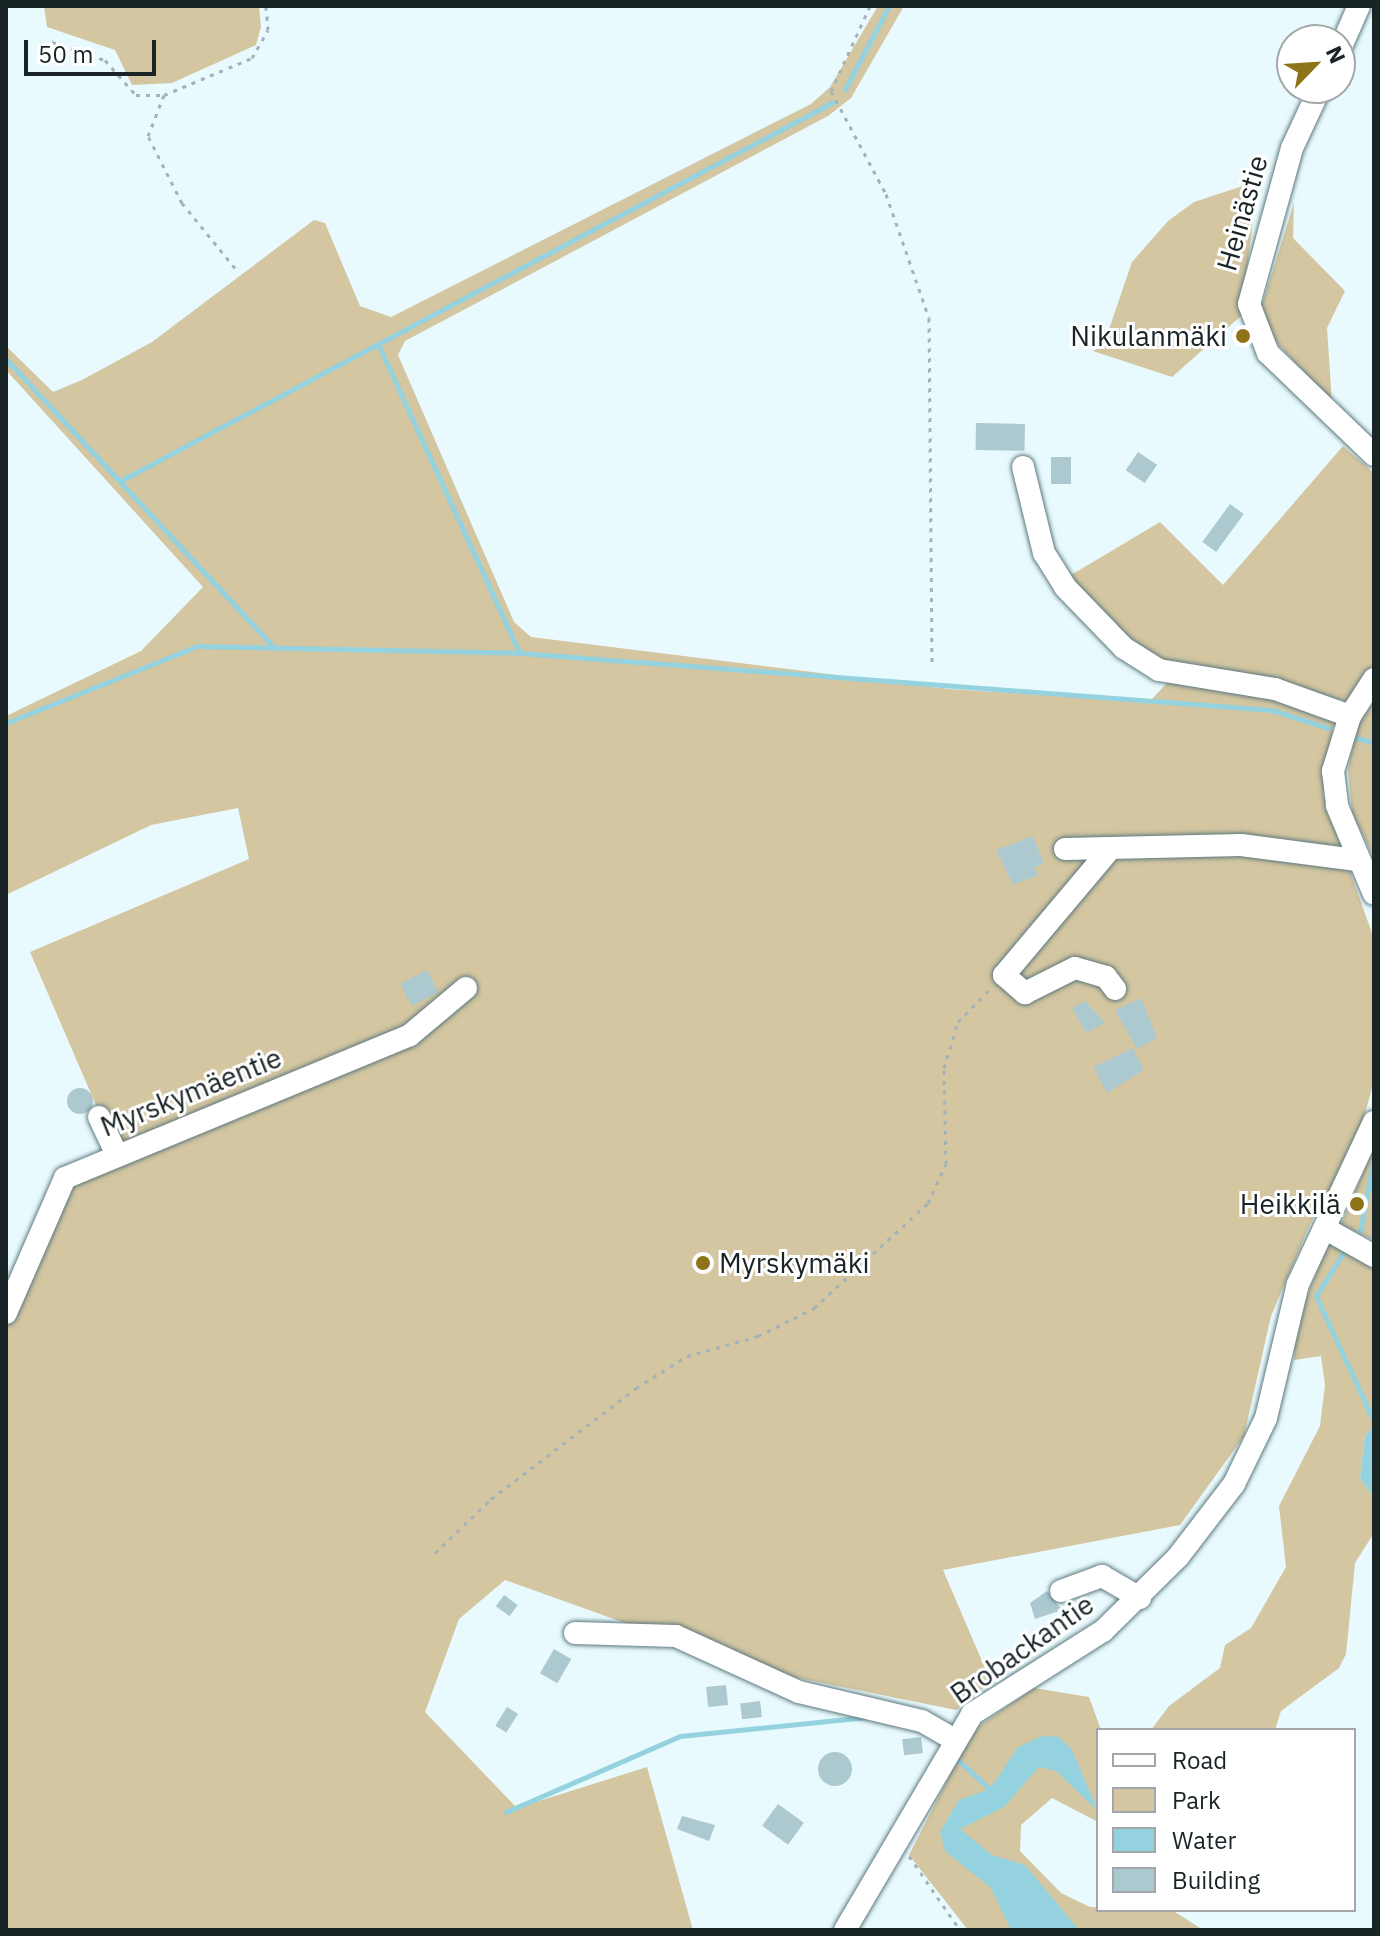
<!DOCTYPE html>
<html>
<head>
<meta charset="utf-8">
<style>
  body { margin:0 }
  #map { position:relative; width:1380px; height:1936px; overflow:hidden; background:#e8fafe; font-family:"IBM Plex Sans",sans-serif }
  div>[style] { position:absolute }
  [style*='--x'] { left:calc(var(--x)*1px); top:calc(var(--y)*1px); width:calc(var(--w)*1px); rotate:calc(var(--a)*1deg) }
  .green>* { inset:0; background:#d3c6a1 }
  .water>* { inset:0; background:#95d2df }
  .stream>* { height:5px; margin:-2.5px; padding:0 2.5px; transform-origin:2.5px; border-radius:2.5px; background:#95d2df }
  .building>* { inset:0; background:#adc9d0; transform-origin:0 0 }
  .round { border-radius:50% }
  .path>* { height:3px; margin-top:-1.5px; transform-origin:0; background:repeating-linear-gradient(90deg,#a3b3b7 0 4px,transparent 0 10px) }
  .roads { filter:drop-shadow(0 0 2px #5e797e) drop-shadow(0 0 2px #5e797e) }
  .minor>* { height:22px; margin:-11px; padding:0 11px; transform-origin:11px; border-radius:11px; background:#fff }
  .dots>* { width:22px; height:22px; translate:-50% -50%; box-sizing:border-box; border:4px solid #fff; border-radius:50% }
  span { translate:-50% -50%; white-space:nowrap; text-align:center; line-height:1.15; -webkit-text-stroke:6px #fff; paint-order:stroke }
  .street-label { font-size:28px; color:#192427 }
  .poi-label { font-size:28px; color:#192427 }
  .right { translate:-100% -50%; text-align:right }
  .left { translate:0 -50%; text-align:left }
  .frame { position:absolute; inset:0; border:8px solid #192427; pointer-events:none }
  .legend { position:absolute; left:1096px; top:1728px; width:260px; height:184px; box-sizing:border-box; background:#fff; border:2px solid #a3a7a9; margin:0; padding:10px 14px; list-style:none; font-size:24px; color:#192427 }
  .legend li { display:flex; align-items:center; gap:16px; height:40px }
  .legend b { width:40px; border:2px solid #a3a7a9 }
  .north { position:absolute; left:1276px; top:24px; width:80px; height:80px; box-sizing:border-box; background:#fff; border:2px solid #a3a7a9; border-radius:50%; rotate:65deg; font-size:22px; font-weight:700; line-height:32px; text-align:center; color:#192427 }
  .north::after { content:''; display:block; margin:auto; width:28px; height:36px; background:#8e7318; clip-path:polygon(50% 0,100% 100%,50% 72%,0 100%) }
  .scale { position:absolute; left:24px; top:40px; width:132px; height:36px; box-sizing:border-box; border:4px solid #192427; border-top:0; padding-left:10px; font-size:24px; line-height:28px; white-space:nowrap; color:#192427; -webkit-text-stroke:6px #fff; paint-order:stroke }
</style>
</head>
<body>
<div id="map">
  <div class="green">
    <div style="clip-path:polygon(44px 6px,259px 6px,261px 27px,256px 45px,172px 83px,132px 85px,115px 50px,47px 27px)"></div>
    <div style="clip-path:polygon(878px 6px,904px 6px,851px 98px,828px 116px,405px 341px,398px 355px,514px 622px,531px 637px,949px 689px,1149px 702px,1168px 682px,1289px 700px,1334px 719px,1323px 795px,1374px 939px,1374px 1080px,1357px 1144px,1311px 1222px,1271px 1316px,1244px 1436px,1180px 1525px,943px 1570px,991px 1682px,956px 1710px,753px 1669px,505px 1580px,459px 1619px,425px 1712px,517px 1808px,647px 1767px,693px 1930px,6px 1930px,6px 1313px,65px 1178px,117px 1154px,30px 952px,249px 859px,238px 808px,151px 825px,6px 895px,6px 716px,141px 651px,203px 587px,6px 370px,6px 346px,53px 392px,82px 380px,152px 342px,314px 220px,325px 223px,360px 306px,391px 317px,811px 104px,830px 87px)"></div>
    <div style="clip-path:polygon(1258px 181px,1241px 316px,1172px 377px,1093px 351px,1104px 344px,1132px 262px,1168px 221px,1194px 202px)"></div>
    <div style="clip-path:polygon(1294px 203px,1293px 238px,1345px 291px,1327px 328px,1332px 403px,1269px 334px,1262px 305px)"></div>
    <div style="clip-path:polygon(1343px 446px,1374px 473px,1374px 663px,1347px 701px,1160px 660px,1125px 640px,1066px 578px,1160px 522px,1223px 585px)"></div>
    <div style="clip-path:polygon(1374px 703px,1374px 858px,1352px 813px,1348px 769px,1357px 724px)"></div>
    <div style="clip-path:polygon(1374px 1147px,1374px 1240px,1341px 1225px)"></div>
    <div style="clip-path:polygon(1329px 1239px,1374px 1266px,1374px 1425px,1365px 1436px,1360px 1478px,1374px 1498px,1374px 1533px,1355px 1563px,1346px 1654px,1339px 1668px,1281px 1711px,1275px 1730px,1151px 1730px,1169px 1706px,1220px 1668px,1225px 1645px,1251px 1628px,1286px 1567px,1279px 1506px,1320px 1426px,1325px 1385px,1321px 1356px,1294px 1360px,1295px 1329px)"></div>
    <div style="clip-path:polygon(1034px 1688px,1089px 1697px,1101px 1730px,1098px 1822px,1052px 1798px,1021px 1825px,1020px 1851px,1061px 1893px,1090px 1907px,1172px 1910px,1203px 1930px,968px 1930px,909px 1855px,973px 1730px)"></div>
  </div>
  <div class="water">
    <div style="clip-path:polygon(1374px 1425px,1374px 1498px,1360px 1478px,1365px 1436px)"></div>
    <div style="clip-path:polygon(1042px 1736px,1059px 1737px,1072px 1750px,1098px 1811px,1056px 1771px,1039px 1767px,1004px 1807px,960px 1829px,992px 1855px,1025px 1865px,1079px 1930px,1011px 1930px,991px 1888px,945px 1851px,940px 1832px,959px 1800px,990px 1789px,1018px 1747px)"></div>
  </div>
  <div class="stream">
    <div style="--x:845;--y:89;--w:94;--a:-62.1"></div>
    <div style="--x:378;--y:344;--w:339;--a:65.4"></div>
    <div style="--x:6;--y:359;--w:393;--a:47.1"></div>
    <div style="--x:120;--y:481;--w:807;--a:-27.99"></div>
    <div style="--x:6;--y:723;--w:207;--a:-21.9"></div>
    <div style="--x:198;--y:646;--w:321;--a:1.2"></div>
    <div style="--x:519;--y:653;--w:755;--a:4.33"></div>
    <div style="--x:1272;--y:710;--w:59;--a:17.8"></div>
    <div style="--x:1358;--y:738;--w:17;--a:17"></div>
    <div style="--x:1360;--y:1231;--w:75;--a:-79.3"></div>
    <div style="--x:1345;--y:1250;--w:54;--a:122.2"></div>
    <div style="--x:1316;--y:1296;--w:139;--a:65.3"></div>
    <div style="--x:959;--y:1761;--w:47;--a:42.4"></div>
    <div style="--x:506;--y:1812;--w:190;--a:-23.6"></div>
    <div style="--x:680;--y:1736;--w:188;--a:-5.8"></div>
  </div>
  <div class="building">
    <div style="left:976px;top:423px;width:49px;height:27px;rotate:1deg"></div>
    <div style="left:1138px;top:452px;width:23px;height:22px;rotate:34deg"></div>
    <div style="left:1051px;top:457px;width:20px;height:27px"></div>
    <div style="left:1230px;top:504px;width:17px;height:47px;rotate:36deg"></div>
    <div style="clip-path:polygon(1033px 836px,1044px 864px,1035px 867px,1038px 875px,1013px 885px,996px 850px)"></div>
    <div style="left:427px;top:970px;width:25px;height:30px;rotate:63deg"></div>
    <div style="clip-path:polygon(1141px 998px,1157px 1038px,1137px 1049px,1115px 1010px)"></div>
    <div style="clip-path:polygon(1085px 1001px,1105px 1023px,1086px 1033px,1072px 1008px)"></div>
    <div style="clip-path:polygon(1133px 1048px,1144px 1070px,1107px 1093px,1093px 1067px)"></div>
    <div class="round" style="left:67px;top:1088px;width:26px;height:26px"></div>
    <div style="clip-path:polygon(1047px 1591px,1062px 1610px,1035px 1619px,1030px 1603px)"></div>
    <div style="left:504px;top:1595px;width:17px;height:14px;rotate:36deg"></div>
    <div style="left:554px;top:1649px;width:20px;height:28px;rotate:30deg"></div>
    <div style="left:726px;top:1685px;width:20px;height:20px;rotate:84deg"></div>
    <div style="left:760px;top:1701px;width:16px;height:20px;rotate:83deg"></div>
    <div style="left:507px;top:1707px;width:13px;height:22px;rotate:32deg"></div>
    <div style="left:921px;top:1737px;width:16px;height:19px;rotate:83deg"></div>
    <div class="round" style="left:818px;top:1752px;width:34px;height:34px"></div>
    <div style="left:778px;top:1804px;width:32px;height:27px;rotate:36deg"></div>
    <div style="clip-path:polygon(682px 1816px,715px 1825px,709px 1841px,677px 1829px)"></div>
  </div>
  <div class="path">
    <div style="--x:870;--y:6;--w:94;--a:114.6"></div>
    <div style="--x:831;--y:91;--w:117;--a:61.9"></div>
    <div style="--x:886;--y:194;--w:131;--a:70.9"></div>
    <div style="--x:929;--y:318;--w:344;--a:89.5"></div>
    <div style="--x:52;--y:42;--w:56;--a:18.8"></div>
    <div style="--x:105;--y:60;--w:47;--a:48.5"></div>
    <div style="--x:136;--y:95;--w:28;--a:0"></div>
    <div style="--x:235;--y:268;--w:84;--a:-129.2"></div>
    <div style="--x:182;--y:203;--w:75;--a:-116.9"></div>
    <div style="--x:148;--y:136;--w:44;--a:-68.7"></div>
    <div style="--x:164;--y:95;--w:95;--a:-22.8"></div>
    <div style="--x:252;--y:58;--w:32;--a:-60"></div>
    <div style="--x:268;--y:30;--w:24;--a:-95"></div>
    <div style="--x:435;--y:1553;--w:78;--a:-44"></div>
    <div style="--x:491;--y:1499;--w:183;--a:-37.4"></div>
    <div style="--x:636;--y:1388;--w:60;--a:-32.1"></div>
    <div style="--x:687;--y:1356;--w:74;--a:-15.7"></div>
    <div style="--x:758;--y:1336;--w:63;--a:-26.6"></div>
    <div style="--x:814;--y:1308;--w:155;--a:-42.6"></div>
    <div style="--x:928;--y:1203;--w:43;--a:-65.2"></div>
    <div style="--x:946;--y:1164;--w:96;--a:-91.2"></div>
    <div style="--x:944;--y:1068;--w:48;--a:-73.1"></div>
    <div style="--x:958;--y:1022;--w:46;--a:-45.9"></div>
    <div style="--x:909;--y:1856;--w:90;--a:55.4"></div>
  </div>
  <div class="roads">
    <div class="minor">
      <div style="--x:1340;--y:49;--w:47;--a:-66.2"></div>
      <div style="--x:1320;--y:88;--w:66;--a:115"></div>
      <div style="--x:1292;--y:148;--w:162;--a:105.4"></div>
      <div style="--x:1249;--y:304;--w:53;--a:68.8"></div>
      <div style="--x:1268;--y:353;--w:147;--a:43.9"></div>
      <div style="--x:1023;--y:467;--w:89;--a:76.3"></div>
      <div style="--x:1044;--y:553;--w:40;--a:58"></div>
      <div style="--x:1065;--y:587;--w:85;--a:46"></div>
      <div style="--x:1124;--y:648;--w:41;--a:32.2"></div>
      <div style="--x:1159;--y:670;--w:118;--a:9.3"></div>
      <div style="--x:1275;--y:689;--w:80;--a:19.8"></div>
      <div style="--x:1374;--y:679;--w:44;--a:123"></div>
      <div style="--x:1350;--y:716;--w:58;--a:107.2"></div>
      <div style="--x:1333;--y:771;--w:35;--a:83"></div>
      <div style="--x:1337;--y:806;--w:95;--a:67.2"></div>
      <div style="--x:1111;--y:848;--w:166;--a:130.1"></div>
      <div style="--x:1004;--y:975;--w:28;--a:41"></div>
      <div style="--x:1025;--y:993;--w:56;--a:-26.6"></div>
      <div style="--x:1075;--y:968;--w:32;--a:16"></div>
      <div style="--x:1106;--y:977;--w:15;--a:53"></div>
      <div style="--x:1065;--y:849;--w:176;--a:-1.3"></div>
      <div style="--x:1241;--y:845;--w:117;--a:7.4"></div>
      <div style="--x:99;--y:1117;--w:42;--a:64.7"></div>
      <div style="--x:1326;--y:1229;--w:55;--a:29.4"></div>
      <div style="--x:6;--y:1313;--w:147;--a:-66.4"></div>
      <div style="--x:65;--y:1178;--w:373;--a:-22.5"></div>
      <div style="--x:410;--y:1035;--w:73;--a:-40"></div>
      <div style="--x:1061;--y:1591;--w:44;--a:-20.1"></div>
      <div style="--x:1102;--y:1576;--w:44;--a:30.1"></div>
      <div style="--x:575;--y:1633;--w:101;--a:1.7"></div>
      <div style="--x:676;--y:1636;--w:135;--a:24.5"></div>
      <div style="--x:799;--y:1692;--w:126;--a:13.3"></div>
      <div style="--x:922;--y:1721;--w:36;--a:30"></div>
      <div style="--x:845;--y:1930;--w:251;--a:-59.5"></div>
      <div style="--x:972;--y:1714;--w:155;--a:-32.4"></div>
      <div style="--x:1103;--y:1631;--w:105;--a:-44.6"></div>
      <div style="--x:1178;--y:1557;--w:92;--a:-52.5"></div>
      <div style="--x:1234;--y:1484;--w:73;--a:-64.1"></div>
      <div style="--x:1266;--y:1418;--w:138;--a:-76.6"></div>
      <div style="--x:1298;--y:1284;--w:179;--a:-64.9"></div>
    </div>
  </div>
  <div class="dots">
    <div style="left:1243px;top:336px;background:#8e7318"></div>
    <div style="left:1357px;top:1204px;background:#8e7318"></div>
    <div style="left:703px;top:1263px;background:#8e7318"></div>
  </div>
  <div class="street-label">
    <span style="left:1242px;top:213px;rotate:-74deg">Heinästie</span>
    <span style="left:191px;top:1092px;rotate:-22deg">Myrskymäentie</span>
    <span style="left:1022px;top:1649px;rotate:-35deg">Brobackantie</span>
  </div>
  <div class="poi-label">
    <span class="right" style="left:1227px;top:336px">Nikulanmäki</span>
    <span class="right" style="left:1341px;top:1204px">Heikkilä</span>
    <span class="left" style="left:719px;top:1263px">Myrskymäki</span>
  </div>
  <div class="frame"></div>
  <ul class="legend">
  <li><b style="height:10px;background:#fff"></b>Road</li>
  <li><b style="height:22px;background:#d3c6a1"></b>Park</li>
  <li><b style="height:22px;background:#95d2df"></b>Water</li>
  <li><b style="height:22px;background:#adc9d0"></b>Building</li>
  </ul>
  <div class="north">N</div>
  <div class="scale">50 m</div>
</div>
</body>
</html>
